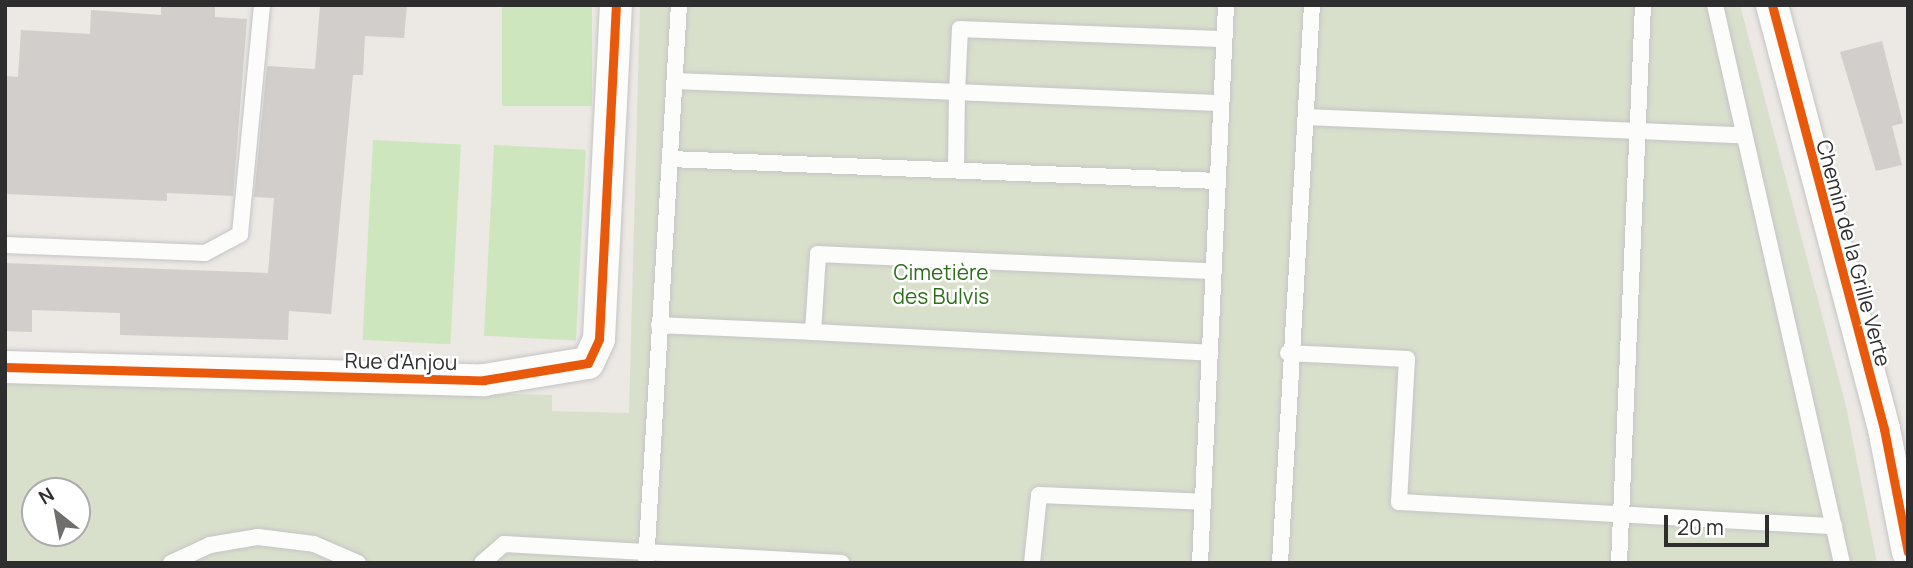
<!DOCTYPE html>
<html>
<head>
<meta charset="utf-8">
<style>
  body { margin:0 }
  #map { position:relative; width:1913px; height:568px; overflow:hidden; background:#ece8e4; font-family:Manrope,sans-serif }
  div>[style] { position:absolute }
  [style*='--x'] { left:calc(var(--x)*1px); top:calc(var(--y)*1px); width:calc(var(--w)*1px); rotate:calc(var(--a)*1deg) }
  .green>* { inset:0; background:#cee6be; transform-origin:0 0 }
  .cemetery>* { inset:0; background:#d8e0cc }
  .building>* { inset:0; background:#d1cecb }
  .roads { filter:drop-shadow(0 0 2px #c5c4c5) drop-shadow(0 0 2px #c5c4c5) }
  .lane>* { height:16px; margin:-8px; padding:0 8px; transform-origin:8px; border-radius:8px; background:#fcfcfb }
  .street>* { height:32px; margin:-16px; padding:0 16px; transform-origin:16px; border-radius:16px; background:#fcfcfb }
  .cycleway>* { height:9px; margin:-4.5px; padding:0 4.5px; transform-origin:4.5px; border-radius:4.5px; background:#e8590c }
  span { translate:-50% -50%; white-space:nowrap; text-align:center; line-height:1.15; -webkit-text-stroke:5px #fff; paint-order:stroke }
  .street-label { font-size:21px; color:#2e2e2e }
  .park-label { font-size:21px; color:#2c6e1b }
  .frame { position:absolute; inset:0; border:7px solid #2e2e2e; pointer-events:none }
  .north { position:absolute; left:21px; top:477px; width:70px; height:70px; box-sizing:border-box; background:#fff; border:2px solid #ababab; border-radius:50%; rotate:329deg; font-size:19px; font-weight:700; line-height:28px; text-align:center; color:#2e2e2e }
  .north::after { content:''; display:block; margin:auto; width:24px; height:32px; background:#706f6e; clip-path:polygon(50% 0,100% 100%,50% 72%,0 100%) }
  .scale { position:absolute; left:1664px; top:515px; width:105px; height:32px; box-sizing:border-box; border:4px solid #2e2e2e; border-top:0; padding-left:9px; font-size:21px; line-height:24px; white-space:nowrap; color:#2e2e2e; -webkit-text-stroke:5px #fff; paint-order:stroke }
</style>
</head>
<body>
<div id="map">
  <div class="green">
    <div style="left:502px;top:5px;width:90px;height:101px"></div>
    <div style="left:373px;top:140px;width:88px;height:200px;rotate:3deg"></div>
    <div style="left:494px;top:145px;width:92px;height:191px;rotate:3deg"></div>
  </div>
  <div class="cemetery">
    <div style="clip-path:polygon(evenodd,640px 5px,1740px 5px,1846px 406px,1877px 563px,5px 563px,5px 381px,552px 395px,552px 411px,629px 413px,640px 5px,35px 491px,77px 491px,77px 533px,35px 533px,35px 491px)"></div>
  </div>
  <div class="building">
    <div style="clip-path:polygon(161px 5px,215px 5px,215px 17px,247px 19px,233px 196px,167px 193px,167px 201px,5px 194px,5px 76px,18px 77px,21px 30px,90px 34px,91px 10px,161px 15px)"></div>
    <div style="clip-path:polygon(320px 5px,407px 5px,404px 38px,365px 36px,363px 75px,353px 75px,331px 314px,289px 311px,288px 340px,120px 335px,120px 313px,32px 310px,32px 332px,5px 331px,5px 263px,268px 273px,274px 198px,254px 197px,267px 66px,315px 69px)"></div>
    <div style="clip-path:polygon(1882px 41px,1903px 123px,1892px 126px,1902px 165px,1876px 171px,1840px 52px)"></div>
  </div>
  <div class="roads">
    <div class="lane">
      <div style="--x:1715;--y:5;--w:572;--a:77.18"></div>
      <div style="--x:675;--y:81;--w:282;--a:2.2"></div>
      <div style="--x:957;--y:92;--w:63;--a:-87.3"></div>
      <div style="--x:960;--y:29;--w:264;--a:2.2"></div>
      <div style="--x:1307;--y:117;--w:437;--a:2.4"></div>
      <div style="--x:670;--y:159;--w:548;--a:2.3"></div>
      <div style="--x:956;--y:170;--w:78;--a:-89.3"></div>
      <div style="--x:957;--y:92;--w:264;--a:2.4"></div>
      <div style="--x:5;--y:245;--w:200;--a:2.3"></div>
      <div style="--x:205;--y:253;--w:40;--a:-28"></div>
      <div style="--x:240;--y:234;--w:230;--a:-84.5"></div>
      <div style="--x:659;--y:325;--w:154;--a:2.6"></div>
      <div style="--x:813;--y:332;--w:78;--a:-86.3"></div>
      <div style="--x:818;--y:254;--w:396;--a:2.5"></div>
      <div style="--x:813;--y:332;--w:398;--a:3"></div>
      <div style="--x:1288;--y:353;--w:119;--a:2.9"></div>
      <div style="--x:1407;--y:359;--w:143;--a:93.2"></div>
      <div style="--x:1399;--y:502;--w:436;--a:3.2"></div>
      <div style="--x:171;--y:563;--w:43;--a:-24.8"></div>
      <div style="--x:210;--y:545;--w:49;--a:-9.5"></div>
      <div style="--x:258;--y:537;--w:56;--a:7.1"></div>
      <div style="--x:314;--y:544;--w:48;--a:23.4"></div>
      <div style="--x:482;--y:563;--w:29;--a:-41"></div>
      <div style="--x:504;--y:544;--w:338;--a:3.2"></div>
      <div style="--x:646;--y:563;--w:559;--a:-86.62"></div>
      <div style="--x:1032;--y:563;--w:68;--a:-84.1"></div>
      <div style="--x:1039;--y:495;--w:164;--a:2.4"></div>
      <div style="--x:1200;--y:563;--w:559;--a:-87.33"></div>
      <div style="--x:1280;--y:563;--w:559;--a:-86.72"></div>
      <div style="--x:1619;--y:563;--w:559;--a:-87.54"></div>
    </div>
    <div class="street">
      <div style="--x:1772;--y:5;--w:439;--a:75.2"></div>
      <div style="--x:1884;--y:429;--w:125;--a:79"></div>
      <div style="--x:5;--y:367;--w:479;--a:1.6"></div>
      <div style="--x:484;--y:380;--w:105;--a:-9.3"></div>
      <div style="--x:588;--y:363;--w:26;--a:-65"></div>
      <div style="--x:599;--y:339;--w:334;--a:-87.1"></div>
    </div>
  </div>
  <div class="cycleway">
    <div style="--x:1772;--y:5;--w:439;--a:75.2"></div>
    <div style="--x:1884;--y:429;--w:125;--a:79"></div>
    <div style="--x:5;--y:367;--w:479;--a:1.6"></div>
    <div style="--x:484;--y:380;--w:105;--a:-9.3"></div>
    <div style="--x:588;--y:363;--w:26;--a:-65"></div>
    <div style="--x:599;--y:339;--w:334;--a:-87.1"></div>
  </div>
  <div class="street-label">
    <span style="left:1854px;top:253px;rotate:75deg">Chemin de la Grille Verte</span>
    <span style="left:401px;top:361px;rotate:1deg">Rue d'Anjou</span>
  </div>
  <div class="park-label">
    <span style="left:941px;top:284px">Cimetière<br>des Bulvis</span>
  </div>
  <div class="frame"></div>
  <div class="north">N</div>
  <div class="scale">20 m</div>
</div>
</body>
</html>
